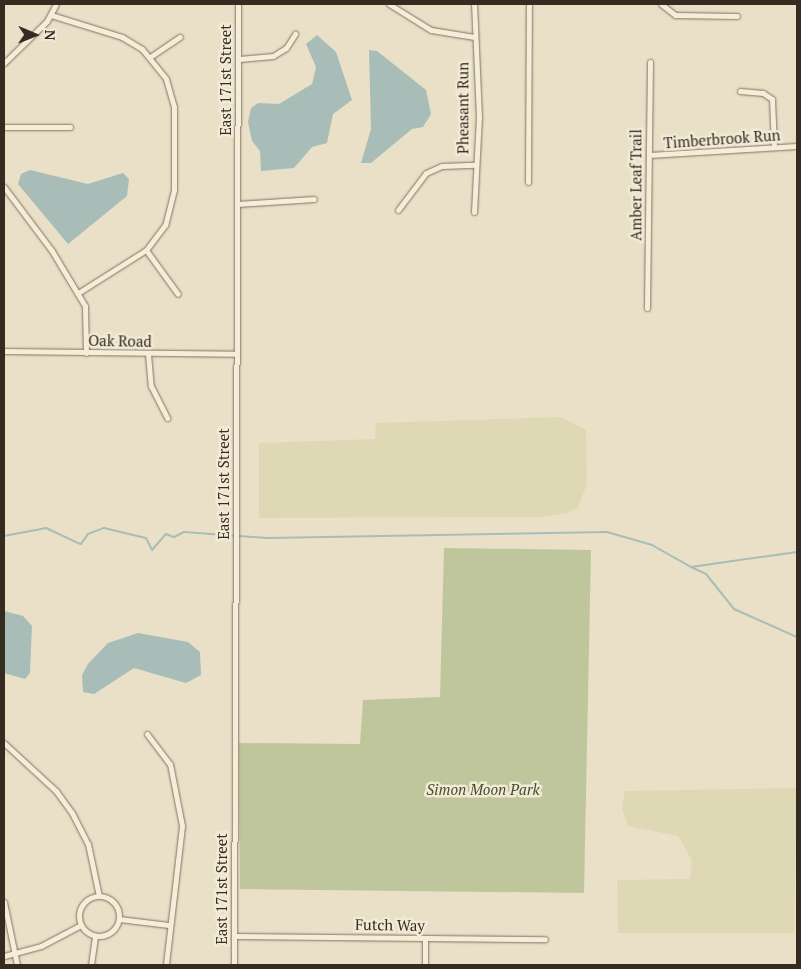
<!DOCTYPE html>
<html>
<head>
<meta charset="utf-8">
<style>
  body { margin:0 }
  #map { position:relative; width:801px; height:969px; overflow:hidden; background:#e9e0c7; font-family:"PT Serif",serif }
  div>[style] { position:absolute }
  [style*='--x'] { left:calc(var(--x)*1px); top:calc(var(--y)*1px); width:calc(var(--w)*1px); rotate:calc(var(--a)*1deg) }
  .farmland>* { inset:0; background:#ded8b5 }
  .green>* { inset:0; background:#c0c69c }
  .water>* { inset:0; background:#a8bdb7 }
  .stream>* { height:2px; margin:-1px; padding:0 1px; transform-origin:1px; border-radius:1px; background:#a8bdb7 }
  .roads { filter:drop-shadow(0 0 1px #83725e) drop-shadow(0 0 1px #83725e) }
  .street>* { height:5px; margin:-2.5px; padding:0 2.5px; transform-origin:2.5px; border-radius:2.5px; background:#f5edd9 }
  .street>.ring { margin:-2.5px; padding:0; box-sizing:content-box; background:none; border:5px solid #f5edd9; border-radius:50% }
  span { translate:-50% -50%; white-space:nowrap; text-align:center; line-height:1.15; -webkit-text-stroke:5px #f1ead6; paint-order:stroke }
  .street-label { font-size:15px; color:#352b20 }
  .park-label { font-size:15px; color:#454f29; font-style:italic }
  .frame { position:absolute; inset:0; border:5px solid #352b20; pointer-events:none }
  .north { position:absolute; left:10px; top:10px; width:50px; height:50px; -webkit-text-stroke:4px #f1ead6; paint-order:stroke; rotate:91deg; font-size:14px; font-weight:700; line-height:20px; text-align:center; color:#352b20 }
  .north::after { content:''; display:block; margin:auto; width:18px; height:22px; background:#352b20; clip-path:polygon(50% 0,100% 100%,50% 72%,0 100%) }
</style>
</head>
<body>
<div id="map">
  <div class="farmland">
    <div style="clip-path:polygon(561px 417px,586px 430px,587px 484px,578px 507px,568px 513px,543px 517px,259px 518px,259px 443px,375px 439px,376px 423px)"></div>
    <div style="clip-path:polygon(797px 788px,794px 933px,618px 933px,617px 880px,690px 879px,692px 860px,678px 836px,628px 826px,622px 809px,625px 791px)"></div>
  </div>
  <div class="green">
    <div style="clip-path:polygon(444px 548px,591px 550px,584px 893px,240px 889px,239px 743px,360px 744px,363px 700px,440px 697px)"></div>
  </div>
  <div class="water">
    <div style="clip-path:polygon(317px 35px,336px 52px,352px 100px,333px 114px,327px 143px,312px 147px,294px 168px,261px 171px,260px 151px,252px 141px,248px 122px,251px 108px,258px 103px,279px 104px,312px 84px,316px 67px,306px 44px)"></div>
    <div style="clip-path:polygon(369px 50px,377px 51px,426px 90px,431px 114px,423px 127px,412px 129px,371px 163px,361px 163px,371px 129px)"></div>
    <div style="clip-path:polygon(30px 170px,88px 184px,123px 173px,129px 179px,127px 196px,68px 244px,18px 184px,21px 174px)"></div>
    <div style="clip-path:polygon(4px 611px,23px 616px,32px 626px,30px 673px,25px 679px,4px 673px)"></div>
    <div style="clip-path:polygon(138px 633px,188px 642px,200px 652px,201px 675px,186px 683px,134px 668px,94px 694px,83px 692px,82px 675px,88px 664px,108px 643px)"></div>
  </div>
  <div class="stream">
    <div style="--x:4;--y:536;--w:43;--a:-10.8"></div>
    <div style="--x:46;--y:528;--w:38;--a:25"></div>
    <div style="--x:81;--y:544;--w:12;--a:-55"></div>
    <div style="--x:88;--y:534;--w:17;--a:-21"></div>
    <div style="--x:104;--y:528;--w:43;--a:13.4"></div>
    <div style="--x:146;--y:538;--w:13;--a:63"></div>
    <div style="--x:152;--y:550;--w:21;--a:-49"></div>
    <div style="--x:166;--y:534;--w:9;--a:21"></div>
    <div style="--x:174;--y:537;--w:11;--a:-27"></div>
    <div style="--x:184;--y:532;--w:84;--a:4.1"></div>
    <div style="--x:268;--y:538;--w:339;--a:-1"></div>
    <div style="--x:607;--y:532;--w:47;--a:16.1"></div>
    <div style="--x:652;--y:545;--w:45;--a:29.4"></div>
    <div style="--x:691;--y:567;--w:107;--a:-8.1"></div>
    <div style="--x:691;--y:567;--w:17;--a:25"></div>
    <div style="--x:706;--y:574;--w:45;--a:51.3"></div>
    <div style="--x:734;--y:609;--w:69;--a:24"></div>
  </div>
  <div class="roads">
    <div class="street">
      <div style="--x:389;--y:4;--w:49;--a:31.8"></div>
      <div style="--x:431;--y:30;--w:44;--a:9.2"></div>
      <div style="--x:661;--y:4;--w:18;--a:38"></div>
      <div style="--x:675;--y:15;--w:62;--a:0.9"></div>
      <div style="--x:51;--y:15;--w:74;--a:17.2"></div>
      <div style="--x:122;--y:37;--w:23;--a:31"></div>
      <div style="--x:142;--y:49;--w:38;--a:51"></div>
      <div style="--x:166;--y:79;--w:29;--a:74"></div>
      <div style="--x:174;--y:107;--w:83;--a:90"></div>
      <div style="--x:174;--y:190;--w:36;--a:104"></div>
      <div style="--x:165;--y:225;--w:31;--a:127"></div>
      <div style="--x:146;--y:250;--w:80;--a:147.7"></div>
      <div style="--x:150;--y:57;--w:36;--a:-34"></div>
      <div style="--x:239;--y:59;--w:34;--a:-5"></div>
      <div style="--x:273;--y:56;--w:15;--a:-32"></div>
      <div style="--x:286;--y:48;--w:17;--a:-57"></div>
      <div style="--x:4;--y:63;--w:60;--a:-44.3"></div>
      <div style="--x:47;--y:21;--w:19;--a:-62"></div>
      <div style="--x:740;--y:91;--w:23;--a:5"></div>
      <div style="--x:763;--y:93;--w:11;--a:34"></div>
      <div style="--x:772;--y:99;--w:48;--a:87.6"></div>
      <div style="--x:4;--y:127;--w:66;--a:0"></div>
      <div style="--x:649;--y:155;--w:148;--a:-3.5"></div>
      <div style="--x:528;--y:182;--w:178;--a:-89.7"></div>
      <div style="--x:4;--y:187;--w:80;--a:53.1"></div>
      <div style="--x:52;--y:251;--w:64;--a:59"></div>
      <div style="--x:85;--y:306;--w:47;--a:88.8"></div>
      <div style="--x:237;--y:204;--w:77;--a:-3.7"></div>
      <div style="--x:398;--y:210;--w:46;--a:-52.9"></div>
      <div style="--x:426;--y:173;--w:17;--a:-24"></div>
      <div style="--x:442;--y:166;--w:33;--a:-2"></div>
      <div style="--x:474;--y:212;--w:95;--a:-87"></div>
      <div style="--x:479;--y:117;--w:113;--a:-92.5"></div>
      <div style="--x:146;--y:250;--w:54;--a:54"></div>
      <div style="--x:647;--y:308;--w:246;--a:-89.3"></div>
      <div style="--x:4;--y:351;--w:233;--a:0.7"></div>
      <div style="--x:148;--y:354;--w:32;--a:85"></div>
      <div style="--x:151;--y:386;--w:36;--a:63"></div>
      <div style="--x:147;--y:734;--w:38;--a:53"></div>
      <div style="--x:170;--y:764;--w:63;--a:79"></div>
      <div style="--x:182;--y:826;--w:140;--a:96.6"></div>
      <div style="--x:4;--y:743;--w:71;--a:42.7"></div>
      <div style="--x:56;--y:791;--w:27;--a:54"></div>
      <div style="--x:72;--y:813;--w:35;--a:63"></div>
      <div style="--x:88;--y:844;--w:53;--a:78.1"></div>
      <div class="ring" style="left:79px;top:896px;width:35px;height:35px"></div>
      <div style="--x:4;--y:902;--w:64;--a:78.3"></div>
      <div style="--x:119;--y:919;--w:50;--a:6.8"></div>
      <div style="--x:234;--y:936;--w:311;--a:0.6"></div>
      <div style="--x:4;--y:956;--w:38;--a:-15"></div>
      <div style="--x:41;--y:946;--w:45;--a:-27.7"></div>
      <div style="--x:91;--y:965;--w:29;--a:-82"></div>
      <div style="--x:234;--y:965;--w:961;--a:-89.76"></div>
      <div style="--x:425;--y:965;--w:27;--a:-90"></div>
    </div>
  </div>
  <div class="street-label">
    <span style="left:226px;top:80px;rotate:-90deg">East 171st Street</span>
    <span style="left:463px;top:108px;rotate:-90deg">Pheasant Run</span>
    <span style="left:722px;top:139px;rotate:-4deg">Timberbrook Run</span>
    <span style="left:636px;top:185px;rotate:-90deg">Amber Leaf Trail</span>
    <span style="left:120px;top:341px;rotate:1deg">Oak Road</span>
    <span style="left:224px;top:484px;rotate:-90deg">East 171st Street</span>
    <span style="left:222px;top:889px;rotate:-90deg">East 171st Street</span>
    <span style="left:390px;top:925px;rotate:1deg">Futch Way</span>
  </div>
  <div class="park-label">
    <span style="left:483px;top:790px">Simon Moon Park</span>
  </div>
  <div class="frame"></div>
  <div class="north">N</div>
</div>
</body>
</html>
